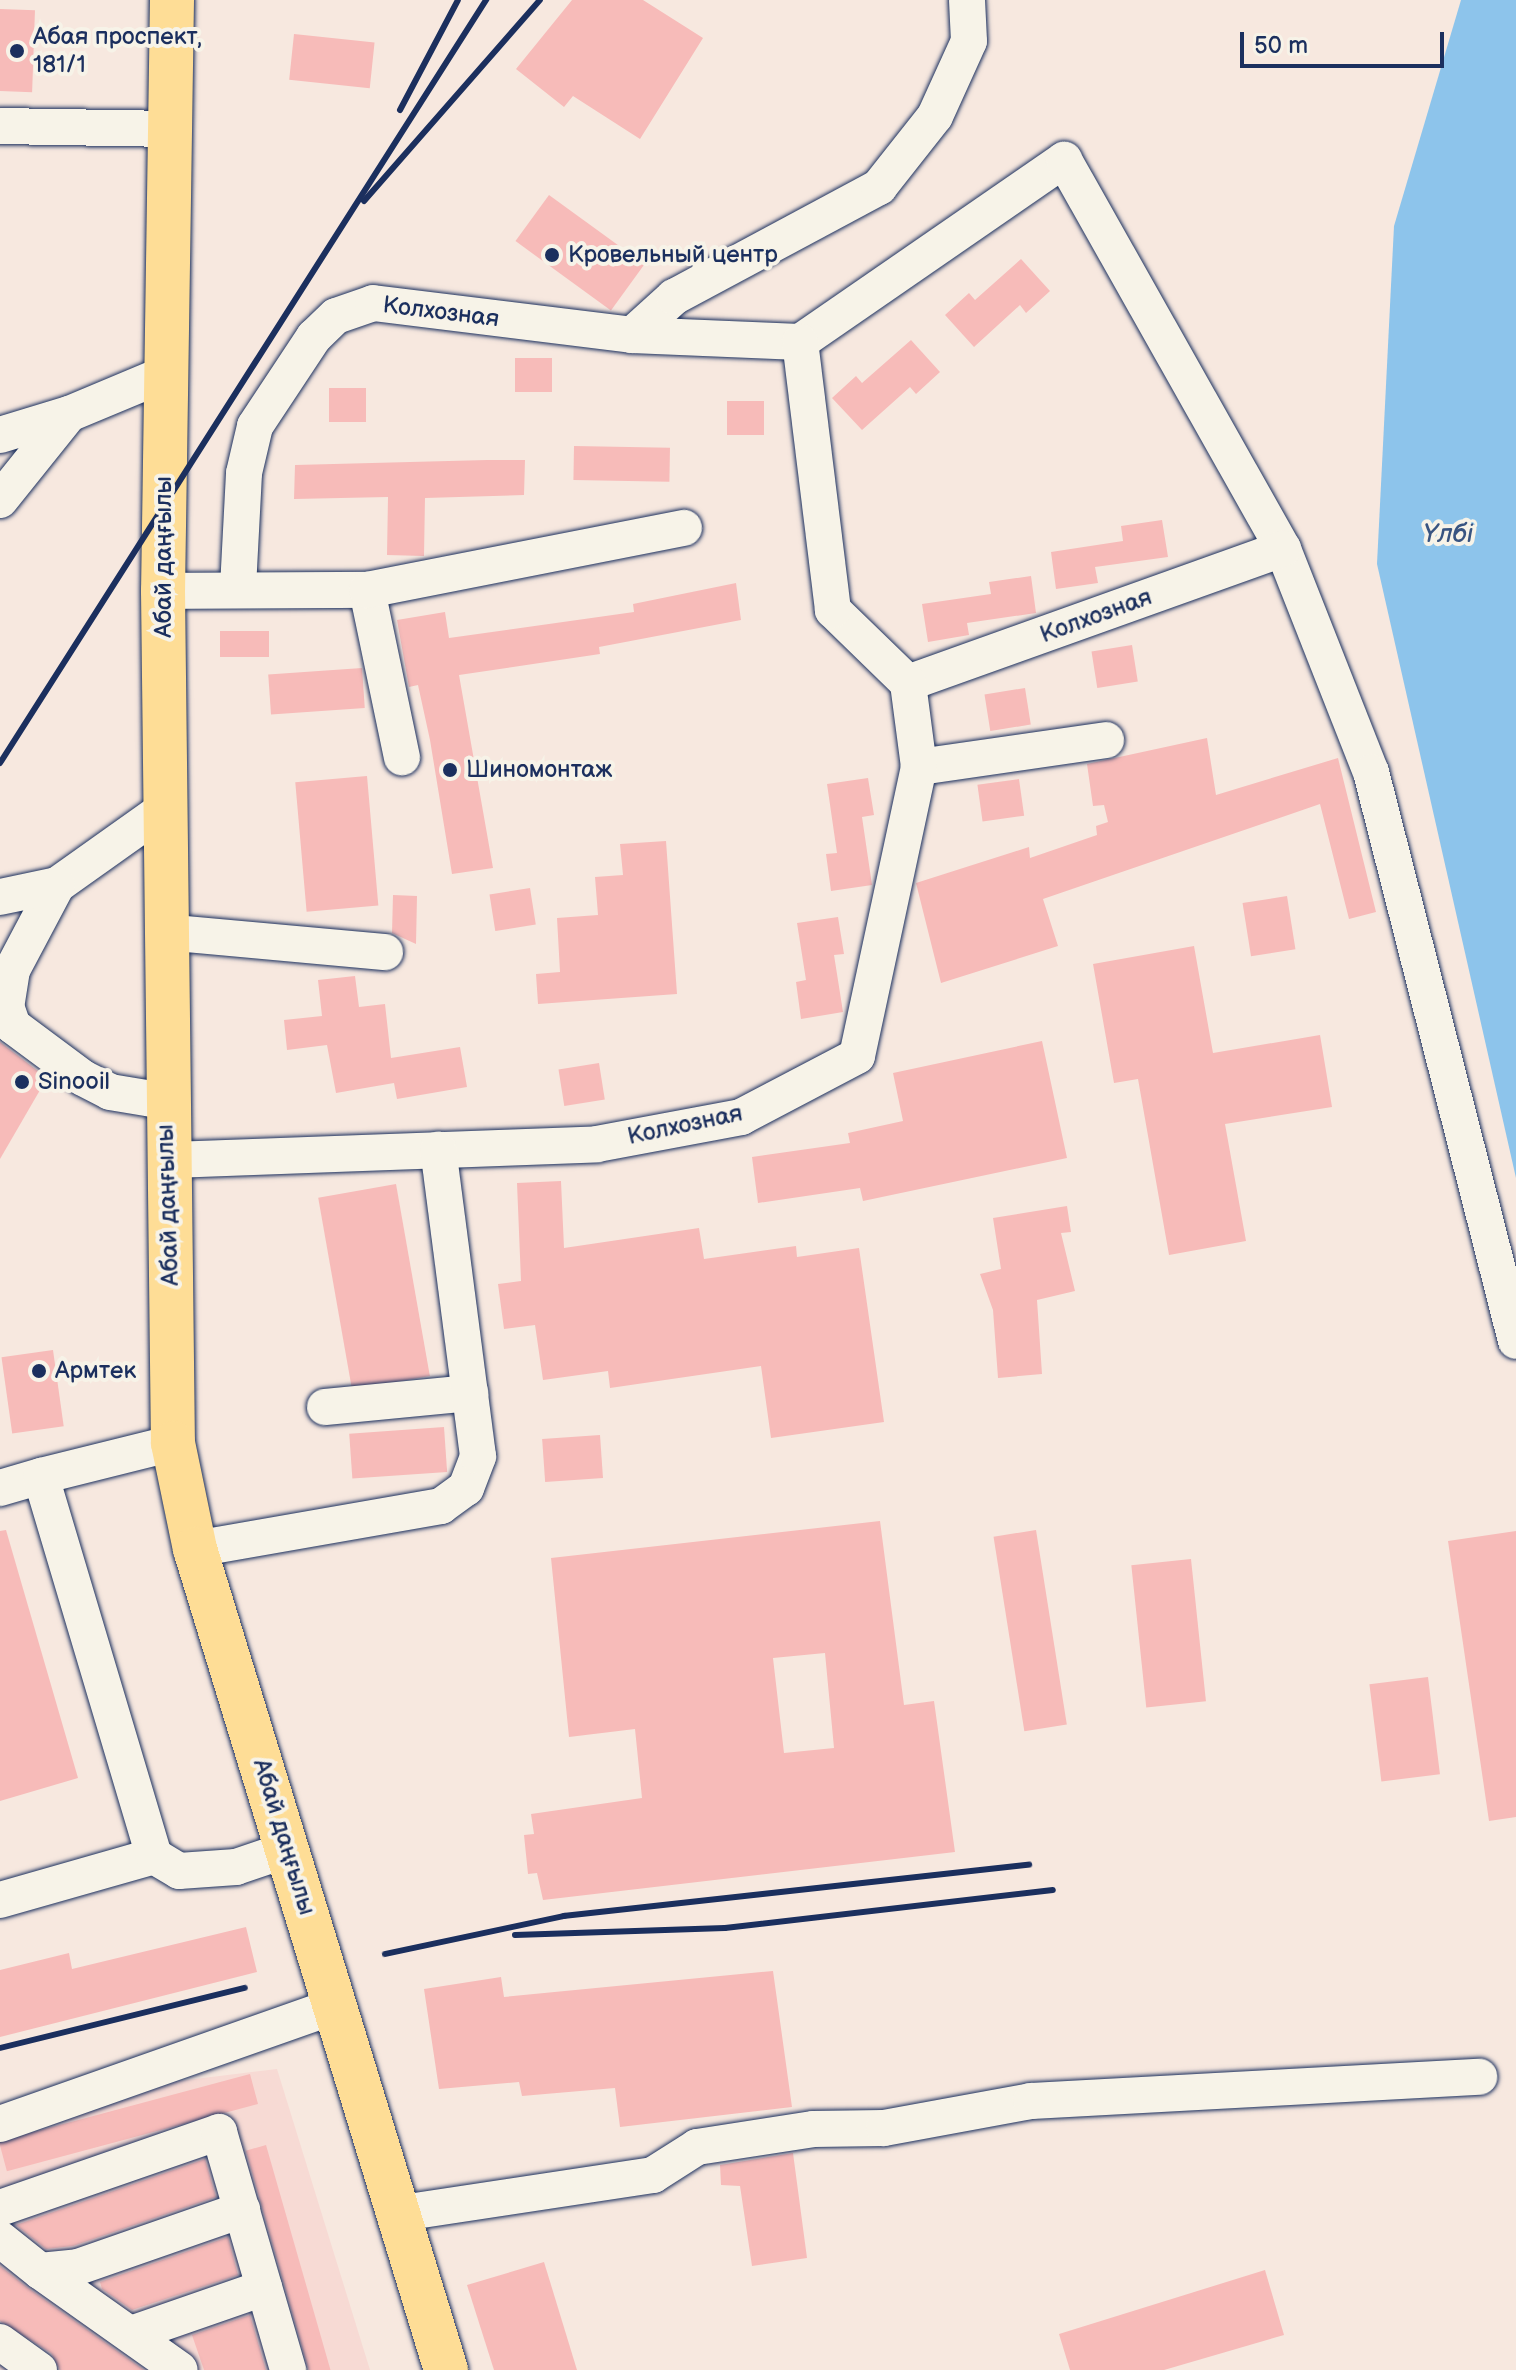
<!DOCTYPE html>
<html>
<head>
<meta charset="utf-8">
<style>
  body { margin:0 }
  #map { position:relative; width:1516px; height:2370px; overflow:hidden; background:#f7e8df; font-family:"Balsamiq Sans",sans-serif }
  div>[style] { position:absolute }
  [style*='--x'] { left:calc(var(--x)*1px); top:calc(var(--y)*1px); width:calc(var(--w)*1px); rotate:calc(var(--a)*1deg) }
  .built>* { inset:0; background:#f7dad4 }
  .water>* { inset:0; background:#8dc4eb }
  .building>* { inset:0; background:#f7bbb9; transform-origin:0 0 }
  .roads { filter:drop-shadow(0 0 2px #1b2f5e) drop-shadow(0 0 2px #1b2f5e) }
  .minor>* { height:36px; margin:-18px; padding:0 18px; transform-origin:18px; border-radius:18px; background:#f7f3e8 }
  .major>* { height:44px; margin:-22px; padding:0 22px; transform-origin:22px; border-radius:22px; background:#fedd96 }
  .rail>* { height:6px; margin:-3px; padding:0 3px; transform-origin:3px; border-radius:3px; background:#1b2f5e }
  .dots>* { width:22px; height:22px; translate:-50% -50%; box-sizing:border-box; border:4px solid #f7f3e8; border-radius:50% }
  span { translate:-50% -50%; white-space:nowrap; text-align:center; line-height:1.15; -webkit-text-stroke:8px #f7f3e8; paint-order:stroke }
  .poi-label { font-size:24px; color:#1b2f5e }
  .left { translate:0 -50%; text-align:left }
  .street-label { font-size:24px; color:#1b2f5e }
  .water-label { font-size:26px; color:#385481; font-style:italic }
  .scale { position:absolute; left:1240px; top:32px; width:204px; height:36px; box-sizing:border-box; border:4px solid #1b2f5e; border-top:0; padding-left:10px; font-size:24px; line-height:28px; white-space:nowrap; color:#1b2f5e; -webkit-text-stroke:6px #f7f3e8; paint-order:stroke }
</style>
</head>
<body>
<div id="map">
  <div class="built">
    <div style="clip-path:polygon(277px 2069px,370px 2370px,0 2370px,0 2103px)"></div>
  </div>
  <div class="water">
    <div style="clip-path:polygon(1461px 0,1516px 0,1516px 1178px,1377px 564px,1394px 226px)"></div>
  </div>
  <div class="building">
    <div style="clip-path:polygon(572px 0,643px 0,703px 38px,640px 139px,573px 96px,564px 107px,516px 69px)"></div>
    <div style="left:0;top:9px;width:35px;height:82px;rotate:2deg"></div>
    <div style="left:294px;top:34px;width:81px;height:46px;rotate:6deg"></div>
    <div style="left:549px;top:195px;width:118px;height:57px;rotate:36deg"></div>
    <div style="clip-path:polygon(1021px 259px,1050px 291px,1026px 313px,1020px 305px,974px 347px,945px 315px,969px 293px,975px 300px)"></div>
    <div style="clip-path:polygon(911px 340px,940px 372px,916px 394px,910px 387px,862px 430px,832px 398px,856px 376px,862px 383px)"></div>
    <div style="left:515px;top:358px;width:37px;height:34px"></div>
    <div style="left:329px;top:388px;width:37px;height:34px"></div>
    <div style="left:727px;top:401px;width:37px;height:34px"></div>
    <div style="left:574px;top:446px;width:96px;height:34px;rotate:1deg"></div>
    <div style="clip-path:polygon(487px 460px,525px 460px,524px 495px,425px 498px,424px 556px,387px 555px,388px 497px,294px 499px,295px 465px)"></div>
    <div style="clip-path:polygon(1162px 520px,1168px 557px,1095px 567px,1098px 583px,1056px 589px,1051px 552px,1123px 541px,1121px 526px)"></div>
    <div style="clip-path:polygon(1031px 576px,1036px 613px,967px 623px,969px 635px,928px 642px,922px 604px,991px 594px,989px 582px)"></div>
    <div style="clip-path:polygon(736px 583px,741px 620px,599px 647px,600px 654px,459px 675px,493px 868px,452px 874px,430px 740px,418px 685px,409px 687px,397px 620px,445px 612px,449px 638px,634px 612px,633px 604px)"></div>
    <div style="left:220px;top:631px;width:49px;height:26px"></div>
    <div style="left:1132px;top:645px;width:37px;height:41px;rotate:81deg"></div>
    <div style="left:362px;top:668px;width:40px;height:94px;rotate:86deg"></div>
    <div style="left:1025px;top:688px;width:37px;height:41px;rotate:81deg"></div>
    <div style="clip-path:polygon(1207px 738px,1216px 795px,1338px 758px,1376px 912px,1349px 919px,1320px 804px,1043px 899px,1058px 946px,941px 983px,916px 883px,1029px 847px,1030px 858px,1097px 835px,1096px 826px,1108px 822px,1104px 805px,1093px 806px,1087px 764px)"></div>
    <div style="left:367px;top:776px;width:130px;height:72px;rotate:85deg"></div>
    <div style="clip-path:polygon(868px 778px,874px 815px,862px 817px,872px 885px,831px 891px,826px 854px,837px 853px,827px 784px)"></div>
    <div style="left:1019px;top:779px;width:37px;height:42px;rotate:82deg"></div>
    <div style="clip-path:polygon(666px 841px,677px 994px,538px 1004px,536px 974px,560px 972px,557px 918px,598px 915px,595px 877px,623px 875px,620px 844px)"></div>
    <div style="left:530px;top:888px;width:37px;height:41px;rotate:81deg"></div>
    <div style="clip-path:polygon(393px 895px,417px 896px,416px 944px,392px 933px)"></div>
    <div style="left:1287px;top:896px;width:54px;height:45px;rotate:81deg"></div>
    <div style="clip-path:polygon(838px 917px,844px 954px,834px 955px,843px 1012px,801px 1019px,796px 982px,806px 980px,797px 923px)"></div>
    <div style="clip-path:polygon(1194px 946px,1213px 1053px,1320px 1035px,1332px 1107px,1225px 1124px,1246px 1241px,1169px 1255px,1138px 1079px,1114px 1083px,1093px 964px)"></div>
    <div style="clip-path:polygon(355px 976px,359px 1007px,385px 1004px,391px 1058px,460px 1047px,467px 1087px,397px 1099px,394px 1083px,336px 1093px,327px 1045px,287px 1050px,284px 1020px,322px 1016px,318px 980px)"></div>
    <div style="clip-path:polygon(1042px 1041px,1067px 1158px,863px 1201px,860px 1188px,758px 1203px,752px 1157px,850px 1143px,848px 1133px,903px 1121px,893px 1073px)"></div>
    <div style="clip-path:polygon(0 1042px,47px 1078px,0 1159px)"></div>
    <div style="left:599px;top:1063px;width:37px;height:41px;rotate:81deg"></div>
    <div style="clip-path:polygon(561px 1181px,564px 1248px,699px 1228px,704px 1259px,796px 1246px,797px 1257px,859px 1248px,884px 1422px,771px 1438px,761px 1366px,610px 1388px,608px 1371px,543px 1380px,535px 1325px,504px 1329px,498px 1284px,521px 1281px,517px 1183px)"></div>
    <div style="left:396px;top:1184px;width:195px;height:79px;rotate:80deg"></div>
    <div style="clip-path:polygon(1067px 1206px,1071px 1232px,1061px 1233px,1075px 1291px,1037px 1300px,1042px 1374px,998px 1378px,993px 1310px,980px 1274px,1001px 1269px,993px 1218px)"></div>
    <div style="left:53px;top:1350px;width:77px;height:52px;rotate:82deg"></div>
    <div style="left:444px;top:1427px;width:45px;height:95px;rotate:86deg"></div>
    <div style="left:600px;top:1435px;width:43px;height:58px;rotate:86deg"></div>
    <div style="clip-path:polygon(evenodd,880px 1521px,904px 1705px,934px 1701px,955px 1852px,543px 1900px,537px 1873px,528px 1874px,524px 1835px,534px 1834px,531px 1814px,642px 1798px,635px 1729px,569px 1737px,551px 1558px,880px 1521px,825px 1653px,834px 1748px,784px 1753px,773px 1658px,825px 1653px)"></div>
    <div style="clip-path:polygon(6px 1530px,78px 1778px,0 1801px,0 1531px)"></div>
    <div style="left:1036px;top:1530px;width:197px;height:43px;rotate:81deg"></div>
    <div style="clip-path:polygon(1516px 1531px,1516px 1817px,1489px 1821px,1448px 1541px)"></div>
    <div style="left:1191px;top:1559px;width:143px;height:60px;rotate:84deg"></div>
    <div style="left:1428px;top:1677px;width:98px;height:59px;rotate:83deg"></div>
    <div style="clip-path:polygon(246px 1927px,257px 1972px,0 2037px,0 1970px,69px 1953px,72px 1969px)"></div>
    <div style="clip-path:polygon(773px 1971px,792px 2107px,620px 2127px,615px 2088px,522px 2096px,519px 2082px,439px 2089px,424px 1989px,501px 1977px,504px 1997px)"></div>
    <div style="left:250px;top:2074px;width:31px;height:260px;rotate:75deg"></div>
    <div style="left:266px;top:2145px;width:234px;height:21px;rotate:74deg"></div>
    <div style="clip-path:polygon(793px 2153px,807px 2258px,752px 2266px,740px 2186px,721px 2185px,720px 2165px)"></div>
    <div style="clip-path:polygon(205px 2159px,216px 2197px,73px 2246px,46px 2249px,16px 2225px)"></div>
    <div style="clip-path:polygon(228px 2237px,238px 2275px,132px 2310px,102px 2289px,100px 2282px)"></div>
    <div style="clip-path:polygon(544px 2262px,577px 2370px,494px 2370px,467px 2285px)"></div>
    <div style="clip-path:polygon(0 2266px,28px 2288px,144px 2370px,60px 2370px,51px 2353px,0 2321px)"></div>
    <div style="clip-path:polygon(1265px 2270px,1284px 2335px,1164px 2370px,1070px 2370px,1059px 2334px)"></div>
    <div style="clip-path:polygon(250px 2315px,266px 2370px,204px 2370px,192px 2335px)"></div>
  </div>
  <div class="roads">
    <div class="minor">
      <div style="--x:0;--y:126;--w:170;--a:1"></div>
      <div style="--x:632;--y:335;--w:57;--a:-42.1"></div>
      <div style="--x:674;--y:297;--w:233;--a:-28.2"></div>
      <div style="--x:879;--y:187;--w:90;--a:-51.7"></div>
      <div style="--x:935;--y:116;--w:82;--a:-65.6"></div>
      <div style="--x:969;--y:41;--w:41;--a:-92.8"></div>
      <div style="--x:0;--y:435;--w:72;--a:-16.9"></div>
      <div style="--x:0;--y:500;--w:110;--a:-51.3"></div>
      <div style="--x:69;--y:414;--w:106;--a:-22.7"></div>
      <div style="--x:238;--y:588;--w:115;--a:-87"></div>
      <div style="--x:244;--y:473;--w:48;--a:-76.8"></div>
      <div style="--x:255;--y:426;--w:107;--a:-56.5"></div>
      <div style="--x:314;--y:337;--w:30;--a:-44"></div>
      <div style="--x:336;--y:316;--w:39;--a:-19"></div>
      <div style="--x:373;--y:303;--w:261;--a:7"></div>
      <div style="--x:632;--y:335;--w:168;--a:2.4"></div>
      <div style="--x:800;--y:342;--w:321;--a:-34.6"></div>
      <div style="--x:1064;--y:160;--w:446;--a:60.6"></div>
      <div style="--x:1283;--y:549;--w:240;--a:68.5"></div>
      <div style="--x:1371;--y:772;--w:587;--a:75.7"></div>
      <div style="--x:367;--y:590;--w:171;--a:78.2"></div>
      <div style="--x:163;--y:591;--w:204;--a:-0.3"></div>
      <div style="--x:367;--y:590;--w:323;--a:-11.1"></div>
      <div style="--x:908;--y:683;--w:398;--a:-19.7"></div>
      <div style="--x:919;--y:767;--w:189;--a:-8.2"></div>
      <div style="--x:164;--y:809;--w:131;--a:144.6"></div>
      <div style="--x:57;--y:885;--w:96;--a:117.9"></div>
      <div style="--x:12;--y:970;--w:36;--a:99"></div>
      <div style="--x:6;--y:1006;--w:21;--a:71"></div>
      <div style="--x:13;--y:1026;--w:87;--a:36.6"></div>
      <div style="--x:83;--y:1078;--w:30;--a:27"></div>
      <div style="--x:110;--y:1092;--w:55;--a:9.5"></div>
      <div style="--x:0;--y:897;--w:58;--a:-11.9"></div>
      <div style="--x:164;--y:932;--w:222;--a:5.2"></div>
      <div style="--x:169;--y:1160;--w:428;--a:-2.1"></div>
      <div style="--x:597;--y:1144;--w:147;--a:-10.6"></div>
      <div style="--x:741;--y:1117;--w:131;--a:-27.7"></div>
      <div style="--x:857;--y:1056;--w:296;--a:-77.9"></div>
      <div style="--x:919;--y:767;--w:85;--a:-97.5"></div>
      <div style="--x:908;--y:683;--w:105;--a:-135.8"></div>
      <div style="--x:833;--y:610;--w:270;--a:-97"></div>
      <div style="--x:325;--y:1407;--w:146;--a:-5.5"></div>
      <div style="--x:0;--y:1488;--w:43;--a:-16.3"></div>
      <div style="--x:195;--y:1549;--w:250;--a:-9.9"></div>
      <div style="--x:441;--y:1506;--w:31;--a:-36"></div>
      <div style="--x:466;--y:1488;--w:34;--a:-69"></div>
      <div style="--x:478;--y:1456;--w:309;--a:-97.4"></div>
      <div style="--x:154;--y:1856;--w:29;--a:31"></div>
      <div style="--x:179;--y:1871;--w:57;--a:-4"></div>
      <div style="--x:236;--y:1867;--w:56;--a:-18.8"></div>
      <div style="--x:0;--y:1900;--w:160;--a:-15.9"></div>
      <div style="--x:154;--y:1856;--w:396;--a:-106.6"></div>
      <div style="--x:41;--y:1476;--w:136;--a:-14"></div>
      <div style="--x:0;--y:2124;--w:355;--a:-19.4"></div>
      <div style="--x:0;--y:2208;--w:232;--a:-19.1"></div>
      <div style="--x:219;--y:2132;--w:248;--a:73.8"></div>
      <div style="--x:402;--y:2213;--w:254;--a:-8.6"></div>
      <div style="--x:653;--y:2175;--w:52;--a:-32.5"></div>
      <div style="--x:697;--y:2147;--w:117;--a:-8.8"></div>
      <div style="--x:813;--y:2129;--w:71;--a:-0.8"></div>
      <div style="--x:884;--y:2128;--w:149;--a:-10.4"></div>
      <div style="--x:1031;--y:2101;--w:449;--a:-3.1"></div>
      <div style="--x:0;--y:2239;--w:51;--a:38.7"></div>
      <div style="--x:40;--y:2271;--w:38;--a:-6"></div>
      <div style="--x:78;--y:2267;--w:174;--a:-19.2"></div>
      <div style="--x:40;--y:2271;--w:171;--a:35.3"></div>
      <div style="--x:131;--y:2334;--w:141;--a:-19.1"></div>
      <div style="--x:0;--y:2342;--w:48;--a:35.7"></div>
    </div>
    <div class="major">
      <div style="--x:172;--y:0;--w:591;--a:90.87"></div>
      <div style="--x:163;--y:591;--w:852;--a:89.33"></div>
      <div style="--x:173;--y:1443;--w:108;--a:78.3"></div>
      <div style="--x:195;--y:1549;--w:859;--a:73"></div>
    </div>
  </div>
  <div class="rail">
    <div style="--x:400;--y:110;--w:124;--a:-62.2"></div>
    <div style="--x:364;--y:201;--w:267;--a:-48.8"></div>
    <div style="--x:0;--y:763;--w:905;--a:-57.5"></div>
    <div style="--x:515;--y:1935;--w:210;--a:-1.9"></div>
    <div style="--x:725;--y:1928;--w:330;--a:-6.6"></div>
    <div style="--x:385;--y:1954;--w:183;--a:-12"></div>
    <div style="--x:564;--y:1916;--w:468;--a:-6.3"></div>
    <div style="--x:0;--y:2048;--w:252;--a:-13.8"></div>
  </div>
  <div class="dots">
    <div style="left:17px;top:51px;background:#1b2f5e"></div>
    <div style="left:552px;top:255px;background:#1b2f5e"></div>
    <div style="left:450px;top:770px;background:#1b2f5e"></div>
    <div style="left:22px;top:1082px;background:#1b2f5e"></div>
    <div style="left:39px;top:1371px;background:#1b2f5e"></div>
  </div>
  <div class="poi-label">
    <span class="left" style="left:33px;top:51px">Абая проспект,<br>181/1</span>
    <span class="left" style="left:568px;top:255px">Кровельный центр</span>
    <span class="left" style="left:466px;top:770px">Шиномонтаж</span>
    <span class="left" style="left:38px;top:1082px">Sinooil</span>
    <span class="left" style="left:55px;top:1371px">Армтек</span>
  </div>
  <div class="street-label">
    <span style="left:441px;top:312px;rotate:7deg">Колхозная</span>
    <span style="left:164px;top:557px;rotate:-90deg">Абай даңғылы</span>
    <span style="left:1096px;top:616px;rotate:-20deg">Колхозная</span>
    <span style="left:685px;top:1125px;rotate:-12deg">Колхозная</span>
    <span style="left:168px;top:1205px;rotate:-92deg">Абай даңғылы</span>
    <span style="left:284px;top:1837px;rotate:73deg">Абай даңғылы</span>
  </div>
  <div class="water-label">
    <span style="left:1448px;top:535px">Үлбі</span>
  </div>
  <div class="scale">50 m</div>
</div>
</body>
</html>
